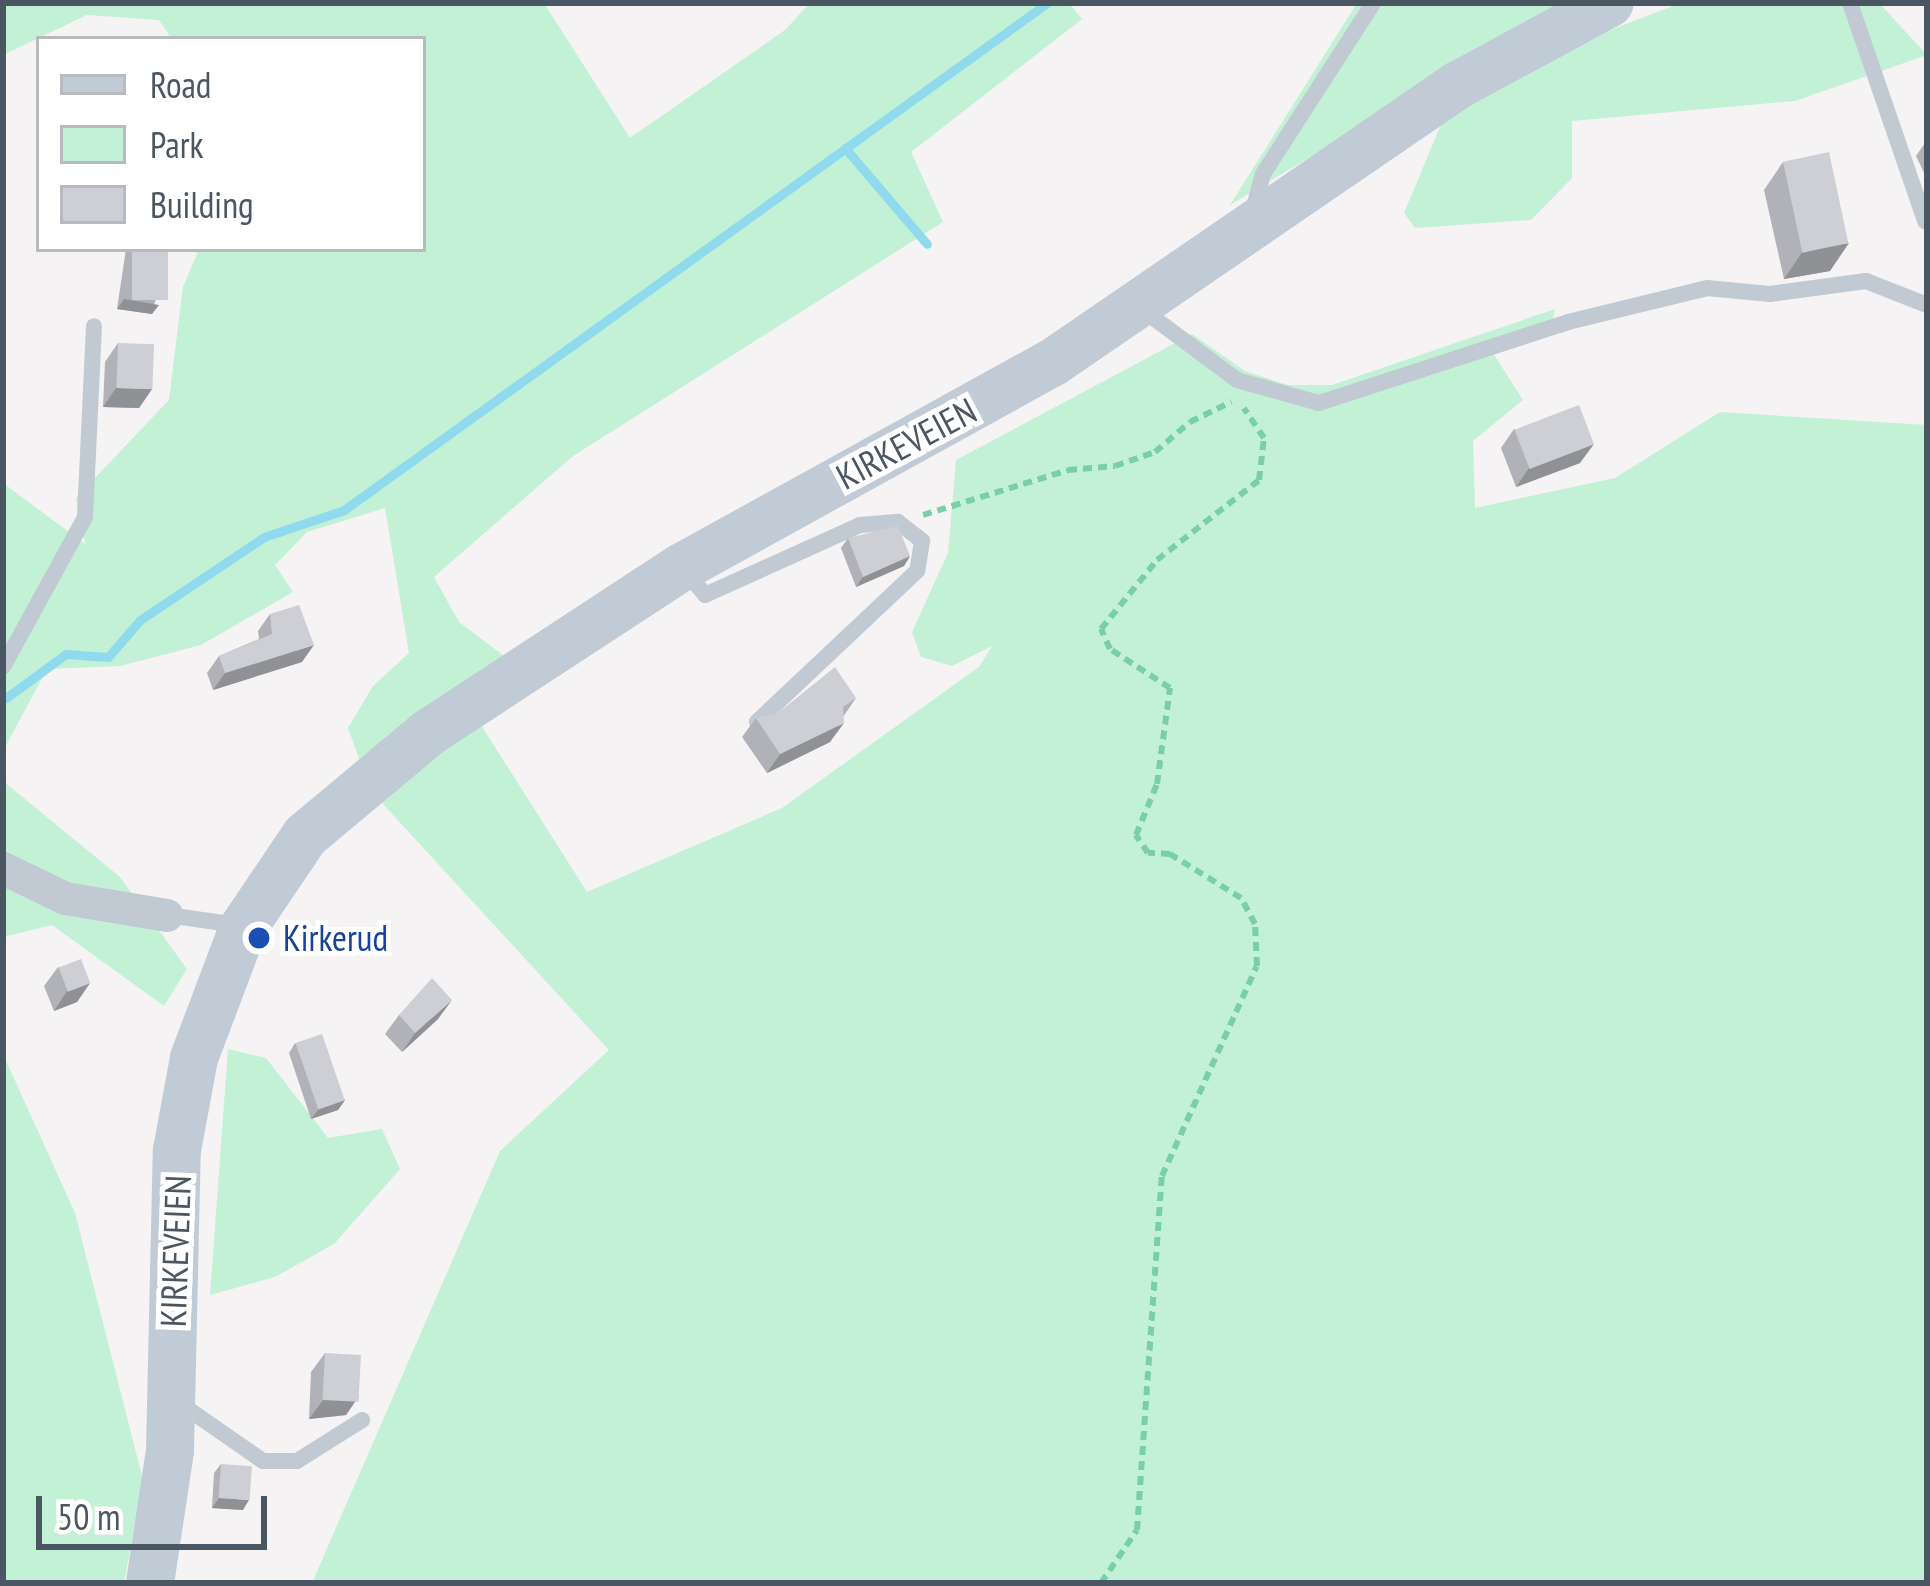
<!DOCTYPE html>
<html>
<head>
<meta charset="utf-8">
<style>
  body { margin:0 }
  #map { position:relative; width:1930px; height:1586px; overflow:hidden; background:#f5f3f3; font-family:"PT Sans Narrow",sans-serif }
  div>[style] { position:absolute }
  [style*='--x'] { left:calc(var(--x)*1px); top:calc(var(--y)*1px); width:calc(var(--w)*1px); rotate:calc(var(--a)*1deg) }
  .green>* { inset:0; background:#c3f1d5 }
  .stream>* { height:9px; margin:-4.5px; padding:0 4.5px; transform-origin:4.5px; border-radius:4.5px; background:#90daee }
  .path>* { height:6px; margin-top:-3px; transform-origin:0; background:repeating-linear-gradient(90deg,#7ad0a6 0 9px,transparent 0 15px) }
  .lane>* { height:16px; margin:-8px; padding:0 8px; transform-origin:8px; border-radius:8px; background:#c1cad2 }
  .street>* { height:33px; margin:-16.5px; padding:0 16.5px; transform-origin:16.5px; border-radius:16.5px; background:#c1cad2 }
  .secondary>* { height:48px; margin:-24px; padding:0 24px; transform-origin:24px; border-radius:24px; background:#c1cbd6 }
  .wall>* { inset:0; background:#b0b2b7 }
  .shaded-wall>* { inset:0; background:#909195 }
  .building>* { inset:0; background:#cdcfd5; transform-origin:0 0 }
  .dots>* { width:33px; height:33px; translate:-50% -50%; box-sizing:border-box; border:6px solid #fff; border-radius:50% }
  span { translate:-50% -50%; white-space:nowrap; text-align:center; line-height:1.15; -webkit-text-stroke:10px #fff; paint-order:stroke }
  .street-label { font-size:36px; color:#4a5661 }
  .transit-label { font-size:36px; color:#164399 }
  .left { translate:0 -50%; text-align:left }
  .frame { position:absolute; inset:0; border:6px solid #4a5661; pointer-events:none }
  .legend { position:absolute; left:36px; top:36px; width:390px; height:216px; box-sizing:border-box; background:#fff; border:3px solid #b7bbc0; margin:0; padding:15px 21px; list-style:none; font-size:36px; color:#4a5661 }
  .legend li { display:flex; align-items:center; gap:24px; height:60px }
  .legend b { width:60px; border:3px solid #b7bbc0 }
  .scale { position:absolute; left:36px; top:1496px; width:231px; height:54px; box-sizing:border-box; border:6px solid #4a5661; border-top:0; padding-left:15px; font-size:36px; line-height:42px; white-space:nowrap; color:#4a5661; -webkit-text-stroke:9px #fff; paint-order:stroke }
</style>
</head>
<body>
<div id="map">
  <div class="green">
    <div style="clip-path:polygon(3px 3px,544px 3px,630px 138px,785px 30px,810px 3px,1069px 3px,1082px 19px,911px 152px,943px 222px,573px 456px,434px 577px,459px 622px,504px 656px,460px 692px,587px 892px,782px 808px,979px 667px,992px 646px,952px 666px,921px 657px,912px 632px,948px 553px,956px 460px,1192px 334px,1245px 371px,1288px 385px,1332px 385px,1555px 309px,1550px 333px,1493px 353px,1523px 400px,1473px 441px,1475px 508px,1615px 478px,1720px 412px,1927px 425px,1927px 1583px,312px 1583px,500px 1151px,609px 1050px,371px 791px,348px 728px,373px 686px,409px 653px,385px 508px,307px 532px,275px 565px,293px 592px,201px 645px,120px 666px,47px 669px,3px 751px,3px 483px,85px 544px,76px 498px,169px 400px,183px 287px,199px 249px,423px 249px,423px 39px,172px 39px,159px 20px,87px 15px,3px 55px)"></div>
    <div style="clip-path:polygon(1357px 3px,1567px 3px,1230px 205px)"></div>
    <div style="clip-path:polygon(1681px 3px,1879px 3px,1927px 55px,1795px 101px,1572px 121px,1572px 178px,1531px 220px,1415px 228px,1404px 213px,1442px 122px,1584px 40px)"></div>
    <div style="clip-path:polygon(3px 781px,120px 877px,187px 969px,164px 1006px,52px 925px,3px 937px)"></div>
    <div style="clip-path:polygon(228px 1049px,266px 1058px,328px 1138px,382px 1129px,400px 1169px,334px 1244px,275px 1277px,210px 1295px)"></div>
    <div style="clip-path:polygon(3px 1054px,75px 1213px,143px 1480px,124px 1583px,3px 1583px)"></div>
  </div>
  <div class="stream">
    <div style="--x:845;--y:148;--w:126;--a:49.5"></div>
    <div style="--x:6;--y:698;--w:74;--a:-36.3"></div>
    <div style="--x:66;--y:654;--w:42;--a:4.1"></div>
    <div style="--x:108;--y:657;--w:49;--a:-49.1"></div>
    <div style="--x:140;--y:620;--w:149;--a:-33.8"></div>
    <div style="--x:264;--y:537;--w:84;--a:-18.6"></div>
    <div style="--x:344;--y:510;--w:867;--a:-35.8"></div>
  </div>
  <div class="path">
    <div style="--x:923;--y:515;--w:152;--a:-17.2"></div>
    <div style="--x:1068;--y:470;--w:47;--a:-4.9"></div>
    <div style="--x:1115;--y:466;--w:42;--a:-19.3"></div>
    <div style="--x:1155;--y:452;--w:46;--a:-40.6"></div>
    <div style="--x:1190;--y:422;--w:46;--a:-26"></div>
    <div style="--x:1101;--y:1583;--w:64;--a:-55.8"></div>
    <div style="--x:1137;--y:1530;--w:355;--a:-86"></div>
    <div style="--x:1162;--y:1176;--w:230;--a:-65.7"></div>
    <div style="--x:1257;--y:966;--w:42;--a:-92.7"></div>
    <div style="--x:1255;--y:924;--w:30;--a:-118"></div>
    <div style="--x:1241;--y:898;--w:84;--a:-148.2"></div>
    <div style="--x:1170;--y:854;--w:22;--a:-177"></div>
    <div style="--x:1148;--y:853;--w:22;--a:-124"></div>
    <div style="--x:1136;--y:835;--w:55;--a:-67.6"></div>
    <div style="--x:1157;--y:784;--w:97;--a:-82.3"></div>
    <div style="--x:1170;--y:688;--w:72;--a:-147"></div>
    <div style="--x:1110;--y:649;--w:22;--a:-114"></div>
    <div style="--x:1101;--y:629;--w:89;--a:-50.9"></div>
    <div style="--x:1157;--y:560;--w:130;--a:-38.1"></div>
    <div style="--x:1259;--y:480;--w:42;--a:-83.2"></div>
    <div style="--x:1264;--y:438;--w:36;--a:-124"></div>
  </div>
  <div class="lane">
    <div style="--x:1850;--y:3;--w:231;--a:71"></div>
    <div style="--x:1252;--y:214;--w:41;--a:-74.6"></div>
    <div style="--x:1263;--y:174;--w:203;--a:-57.2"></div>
    <div style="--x:1139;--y:307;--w:122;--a:36.7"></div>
    <div style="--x:1237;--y:380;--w:85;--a:15.7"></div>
    <div style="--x:1319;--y:403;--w:262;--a:-18"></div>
    <div style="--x:1568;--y:322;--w:143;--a:-13.7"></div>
    <div style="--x:1707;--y:288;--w:63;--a:5.4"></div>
    <div style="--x:1770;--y:294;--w:97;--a:-7.7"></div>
    <div style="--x:1866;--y:281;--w:66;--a:21.5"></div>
    <div style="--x:686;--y:572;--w:30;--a:50"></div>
    <div style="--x:705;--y:595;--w:170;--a:-24.3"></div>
    <div style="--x:860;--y:525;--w:38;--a:-5"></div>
    <div style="--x:898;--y:522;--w:31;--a:38"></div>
    <div style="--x:922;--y:541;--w:30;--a:99"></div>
    <div style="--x:917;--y:571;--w:220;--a:136.7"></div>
    <div style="--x:3;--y:667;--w:171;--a:-61.3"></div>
    <div style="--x:85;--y:517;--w:191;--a:-87.3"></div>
    <div style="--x:167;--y:915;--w:71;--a:8.1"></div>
    <div style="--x:178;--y:1402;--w:103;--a:34.8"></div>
    <div style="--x:263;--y:1461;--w:34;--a:0"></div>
    <div style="--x:297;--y:1461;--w:77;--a:-32.2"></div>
  </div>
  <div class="street">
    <div style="--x:3;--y:868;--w:69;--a:25.8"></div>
    <div style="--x:65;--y:898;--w:103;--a:9.5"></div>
  </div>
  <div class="secondary">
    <div style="--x:150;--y:1583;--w:134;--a:-81.4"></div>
    <div style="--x:170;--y:1450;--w:300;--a:-88.7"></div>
    <div style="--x:177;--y:1150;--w:94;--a:-79.5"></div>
    <div style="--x:194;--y:1058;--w:139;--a:-69.3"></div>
    <div style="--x:243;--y:928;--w:111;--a:-56"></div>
    <div style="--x:305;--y:836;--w:160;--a:-39.9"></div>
    <div style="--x:428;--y:733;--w:303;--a:-33.2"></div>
    <div style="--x:682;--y:567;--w:423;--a:-28.9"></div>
    <div style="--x:1052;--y:363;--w:494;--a:-34.4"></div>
    <div style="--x:1460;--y:84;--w:170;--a:-28.4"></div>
  </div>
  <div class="wall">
    <div style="clip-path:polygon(1927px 140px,1927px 179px,1916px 156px)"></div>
    <div style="clip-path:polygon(1783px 162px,1830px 271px,1784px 279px,1764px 190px)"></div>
    <div style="clip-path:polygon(126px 249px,168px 249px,152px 314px,117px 309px)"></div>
    <div style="clip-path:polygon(118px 343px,152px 389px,139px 408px,103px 407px,105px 362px)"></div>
    <div style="clip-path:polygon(1514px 429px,1580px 463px,1516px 487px,1501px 448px)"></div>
    <div style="clip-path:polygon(848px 538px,910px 556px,904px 566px,856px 587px,841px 548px)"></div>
    <div style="clip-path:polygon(270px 614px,302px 662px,213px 690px,207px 673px,219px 656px,259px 639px,258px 631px)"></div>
    <div style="clip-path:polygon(856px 698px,843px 717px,830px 742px,767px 773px,742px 737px,756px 718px)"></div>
    <div style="clip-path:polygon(58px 967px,90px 983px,77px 1002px,54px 1011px,44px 986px)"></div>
    <div style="clip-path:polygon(399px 1015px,438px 1019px,402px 1052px,385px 1034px)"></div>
    <div style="clip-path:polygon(295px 1043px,345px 1100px,338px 1110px,311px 1119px,289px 1053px)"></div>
    <div style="clip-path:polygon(325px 1353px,359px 1396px,346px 1415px,309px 1419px,311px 1372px)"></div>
    <div style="clip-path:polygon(221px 1464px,243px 1510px,212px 1508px,214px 1473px)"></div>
  </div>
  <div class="shaded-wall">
    <div style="clip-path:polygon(1849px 243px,1830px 271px,1784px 279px,1803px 251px)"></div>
    <div style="clip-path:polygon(124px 299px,159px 305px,152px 314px,117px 309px)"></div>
    <div style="clip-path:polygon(116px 388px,152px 389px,139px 408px,103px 407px)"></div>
    <div style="clip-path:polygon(1594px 444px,1580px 463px,1516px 487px,1529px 468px)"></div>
    <div style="clip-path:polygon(910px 556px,904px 566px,856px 587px,863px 577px)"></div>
    <div style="clip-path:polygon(314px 645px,302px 662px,213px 690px,225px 673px)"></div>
    <div style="clip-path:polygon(844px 723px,830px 742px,767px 773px,780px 754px)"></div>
    <div style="clip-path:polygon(90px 983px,77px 1002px,54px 1011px,67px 991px)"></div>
    <div style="clip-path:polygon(452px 1000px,438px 1019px,402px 1052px,415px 1033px)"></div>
    <div style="clip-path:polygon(345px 1100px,338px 1110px,311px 1119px,318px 1110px)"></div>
    <div style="clip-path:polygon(359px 1396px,346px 1415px,309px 1419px,323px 1400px)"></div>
    <div style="clip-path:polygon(219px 1498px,249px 1500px,243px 1510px,212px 1508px)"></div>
  </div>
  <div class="building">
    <div style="left:1829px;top:152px;width:93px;height:47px;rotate:78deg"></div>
    <div style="left:132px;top:249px;width:36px;height:51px"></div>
    <div style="left:118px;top:343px;width:36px;height:45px;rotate:2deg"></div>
    <div style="left:1579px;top:405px;width:42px;height:69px;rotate:69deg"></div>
    <div style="clip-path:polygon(898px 526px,910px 556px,863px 577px,848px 538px)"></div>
    <div style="clip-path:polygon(299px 605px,314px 645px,225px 673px,219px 656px,272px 634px,270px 614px)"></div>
    <div style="clip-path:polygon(835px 667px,856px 698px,843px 707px,844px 723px,780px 754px,756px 718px,778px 713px)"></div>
    <div style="left:81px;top:959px;width:26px;height:24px;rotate:69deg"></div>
    <div style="clip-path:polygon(432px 978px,452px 1000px,415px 1033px,399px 1015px)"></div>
    <div style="left:322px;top:1034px;width:70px;height:28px;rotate:71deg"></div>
    <div style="left:325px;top:1353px;width:36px;height:47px;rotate:3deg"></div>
    <div style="left:221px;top:1464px;width:31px;height:34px;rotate:4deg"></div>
  </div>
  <div class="dots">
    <div style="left:259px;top:938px;background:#1a4fb4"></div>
  </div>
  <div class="street-label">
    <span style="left:906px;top:443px;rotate:-28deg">KIRKEVEIEN</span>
    <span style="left:175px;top:1251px;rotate:-88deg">KIRKEVEIEN</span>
  </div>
  <div class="transit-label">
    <span class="left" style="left:283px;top:938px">Kirkerud</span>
  </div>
  <div class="frame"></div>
  <ul class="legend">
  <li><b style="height:15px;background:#c1cbd6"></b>Road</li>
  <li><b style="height:33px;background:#c3f1d5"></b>Park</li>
  <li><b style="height:33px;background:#cdcfd5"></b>Building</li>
  </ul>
  <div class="scale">50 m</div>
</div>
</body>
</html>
